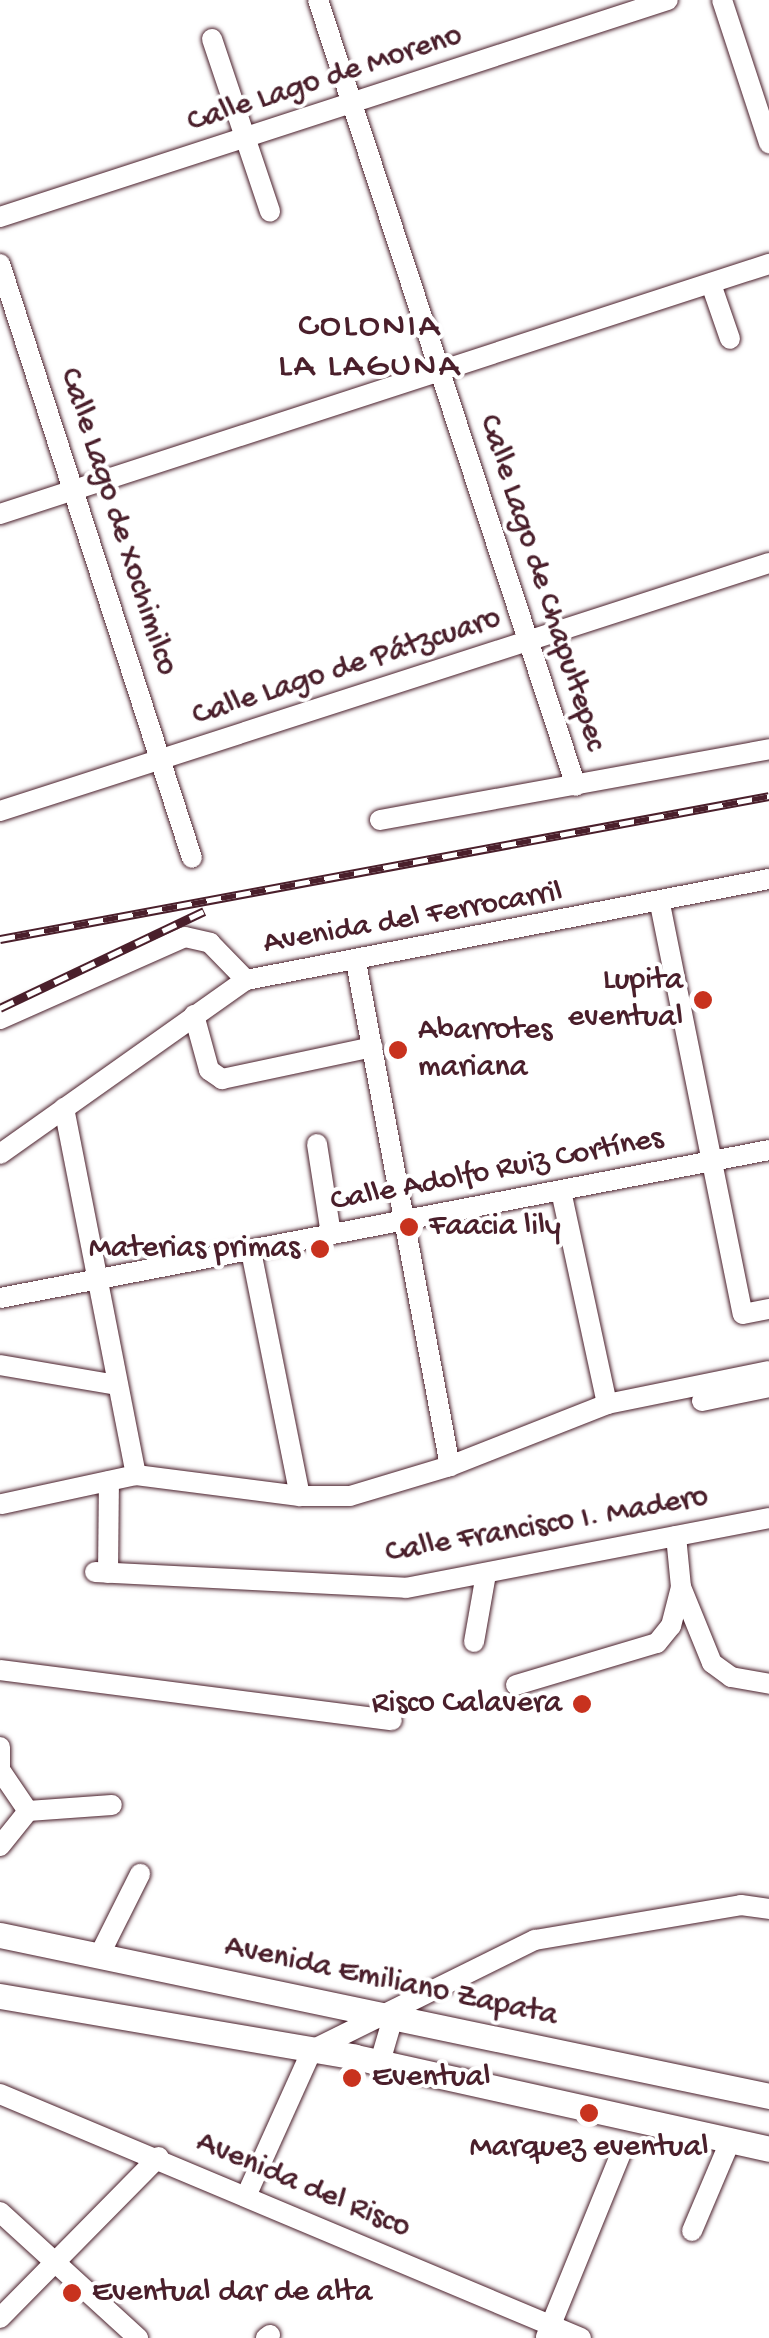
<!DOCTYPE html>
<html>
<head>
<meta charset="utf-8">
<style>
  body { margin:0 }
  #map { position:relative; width:769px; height:2338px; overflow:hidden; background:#fff; font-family:"Gochi Hand",sans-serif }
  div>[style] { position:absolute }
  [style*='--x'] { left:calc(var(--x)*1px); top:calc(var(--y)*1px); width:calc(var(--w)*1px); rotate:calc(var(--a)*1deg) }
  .roads { filter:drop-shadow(0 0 2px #4a1f2b) drop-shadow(0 0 2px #4a1f2b) }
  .minor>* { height:20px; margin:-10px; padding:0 10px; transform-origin:10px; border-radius:10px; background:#fff }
  .major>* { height:25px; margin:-12.5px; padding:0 12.5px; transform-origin:12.5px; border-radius:12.5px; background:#fff }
  .rail>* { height:9px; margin-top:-4.5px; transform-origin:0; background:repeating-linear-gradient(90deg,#fff 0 15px,#4a1f2b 0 30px); box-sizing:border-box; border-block:2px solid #4a1f2b }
  .dots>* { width:28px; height:28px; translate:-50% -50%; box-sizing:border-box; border:5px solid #fff; border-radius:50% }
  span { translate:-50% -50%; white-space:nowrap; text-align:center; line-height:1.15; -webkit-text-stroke:8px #fff; paint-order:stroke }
  .street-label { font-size:32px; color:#4a1f2b }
  .poi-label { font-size:32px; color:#4a1f2b }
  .right { translate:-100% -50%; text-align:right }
  .left { translate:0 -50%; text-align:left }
  .neighbourhood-label { font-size:35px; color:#4a1f2b; letter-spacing:2.5px }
</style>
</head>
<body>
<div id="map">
  <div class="roads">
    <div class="minor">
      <div style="--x:318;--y:0;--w:827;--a:71.83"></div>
      <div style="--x:722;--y:0;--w:151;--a:71.8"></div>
      <div style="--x:212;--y:39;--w:182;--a:71.4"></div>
      <div style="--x:0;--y:217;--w:702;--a:-18"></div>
      <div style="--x:0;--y:264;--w:624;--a:72.09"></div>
      <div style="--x:711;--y:284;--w:58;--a:70.9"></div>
      <div style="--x:0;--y:514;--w:809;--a:-18.01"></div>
      <div style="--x:0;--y:811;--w:808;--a:-17.87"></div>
      <div style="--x:380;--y:820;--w:395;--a:-10.3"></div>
      <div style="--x:660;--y:904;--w:418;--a:78.6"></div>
      <div style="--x:743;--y:1314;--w:26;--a:-11"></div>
      <div style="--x:356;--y:962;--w:513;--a:79.44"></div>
      <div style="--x:194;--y:1015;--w:57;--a:74.7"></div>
      <div style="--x:209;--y:1070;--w:16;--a:35"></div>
      <div style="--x:222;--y:1079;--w:154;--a:-12"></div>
      <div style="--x:0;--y:1019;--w:202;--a:-23.9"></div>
      <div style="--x:185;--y:937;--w:26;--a:13"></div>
      <div style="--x:210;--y:943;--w:52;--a:45.8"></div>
      <div style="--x:64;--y:1108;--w:374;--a:78.9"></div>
      <div style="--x:317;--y:1144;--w:91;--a:81.2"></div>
      <div style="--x:0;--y:1154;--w:301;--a:-35.3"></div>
      <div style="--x:246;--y:980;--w:533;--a:-10.93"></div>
      <div style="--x:561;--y:1191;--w:218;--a:77.8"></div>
      <div style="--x:251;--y:1251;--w:250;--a:78.7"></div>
      <div style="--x:0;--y:1298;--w:783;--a:-10.89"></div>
      <div style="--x:0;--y:1365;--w:119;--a:9.7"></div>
      <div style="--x:702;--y:1401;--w:68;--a:-11.8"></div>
      <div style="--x:2;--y:1504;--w:137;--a:-12.2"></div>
      <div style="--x:136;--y:1475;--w:165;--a:7.3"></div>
      <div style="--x:300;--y:1496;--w:50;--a:0"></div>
      <div style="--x:350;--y:1496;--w:104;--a:-16.7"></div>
      <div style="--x:450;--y:1466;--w:169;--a:-21.5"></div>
      <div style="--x:607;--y:1404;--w:165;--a:-11.5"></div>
      <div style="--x:676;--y:1536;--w:51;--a:84.4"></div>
      <div style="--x:681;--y:1587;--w:82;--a:67.8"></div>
      <div style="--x:712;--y:1663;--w:24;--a:36"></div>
      <div style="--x:731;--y:1677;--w:39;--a:10"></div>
      <div style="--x:95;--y:1572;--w:311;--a:2.9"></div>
      <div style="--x:406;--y:1588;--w:370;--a:-10.9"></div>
      <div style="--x:108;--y:1573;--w:92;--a:-89.4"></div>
      <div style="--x:474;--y:1642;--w:69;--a:-80"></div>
      <div style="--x:0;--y:1670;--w:395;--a:7.3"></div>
      <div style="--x:516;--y:1685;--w:147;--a:-16.6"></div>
      <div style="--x:657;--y:1643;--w:22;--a:-51"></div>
      <div style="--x:671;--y:1626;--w:40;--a:-75.6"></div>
      <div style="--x:0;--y:1747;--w:23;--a:90"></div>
      <div style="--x:0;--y:1770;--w:50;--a:55.7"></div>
      <div style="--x:28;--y:1811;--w:84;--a:-4.1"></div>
      <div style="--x:0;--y:1846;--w:45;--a:-51.3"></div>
      <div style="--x:99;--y:1956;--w:92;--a:-63.4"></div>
      <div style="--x:380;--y:2062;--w:50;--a:-73.7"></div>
      <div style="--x:0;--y:2094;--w:630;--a:22.78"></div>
      <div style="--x:247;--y:2194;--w:158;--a:-65.7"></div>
      <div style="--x:312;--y:2050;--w:249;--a:-26.3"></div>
      <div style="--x:535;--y:1940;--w:209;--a:-9.6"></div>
      <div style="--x:741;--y:1905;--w:28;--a:8"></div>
      <div style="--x:0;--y:2212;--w:187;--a:42.4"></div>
      <div style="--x:692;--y:2231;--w:100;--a:-67"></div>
      <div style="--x:0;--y:2318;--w:226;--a:-45.4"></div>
      <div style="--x:546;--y:2337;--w:199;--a:-67.8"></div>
      <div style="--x:266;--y:2338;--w:5;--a:-37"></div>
    </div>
    <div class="major">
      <div style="--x:0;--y:1935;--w:786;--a:11.82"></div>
      <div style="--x:0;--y:1996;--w:360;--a:9.7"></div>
      <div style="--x:355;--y:2057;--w:424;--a:12.5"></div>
    </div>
  </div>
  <div class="rail">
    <div style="--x:0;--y:939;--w:782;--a:-10.53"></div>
    <div style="--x:0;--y:1008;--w:226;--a:-25.4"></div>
  </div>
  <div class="dots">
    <div style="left:703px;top:1000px;background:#c8321e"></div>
    <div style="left:398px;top:1050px;background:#c8321e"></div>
    <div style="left:409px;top:1227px;background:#c8321e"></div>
    <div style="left:320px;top:1249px;background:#c8321e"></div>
    <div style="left:582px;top:1704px;background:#c8321e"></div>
    <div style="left:352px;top:2078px;background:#c8321e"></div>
    <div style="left:589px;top:2113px;background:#c8321e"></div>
    <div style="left:72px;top:2293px;background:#c8321e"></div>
  </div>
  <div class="street-label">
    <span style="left:325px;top:80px;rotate:-18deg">Calle Lago de Moreno</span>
    <span style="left:117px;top:522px;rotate:72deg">Calle Lago de Xochimilco</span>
    <span style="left:541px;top:583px;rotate:72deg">Calle Lago de Chapultepec</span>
    <span style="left:347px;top:668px;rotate:-18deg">Calle Lago de Pátzcuaro</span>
    <span style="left:413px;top:919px;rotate:-10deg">Avenida del Ferrocarril</span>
    <span style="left:497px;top:1171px;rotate:-11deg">Calle Adolfo Ruiz Cortínes</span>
    <span style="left:547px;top:1526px;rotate:-10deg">Calle Francisco I. Madero</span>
    <span style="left:391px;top:1982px;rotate:12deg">Avenida Emiliano Zapata</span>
    <span style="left:303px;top:2186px;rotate:23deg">Avenida del Risco</span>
  </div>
  <div class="poi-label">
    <span class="right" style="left:683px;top:1000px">Lupita<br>eventual</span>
    <span class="left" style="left:418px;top:1050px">Abarrotes<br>mariana</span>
    <span class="left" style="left:429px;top:1227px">Faacia lily</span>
    <span class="right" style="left:300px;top:1249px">Materias primas</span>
    <span class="right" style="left:562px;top:1704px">Risco Calavera</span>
    <span class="left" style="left:372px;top:2078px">Eventual</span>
    <span style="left:589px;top:2148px">Marquez eventual</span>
    <span class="left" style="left:92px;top:2293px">Eventual dar de alta</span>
  </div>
  <div class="neighbourhood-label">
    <span style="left:370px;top:348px">COLONIA<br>LA LAGUNA</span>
  </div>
</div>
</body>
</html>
